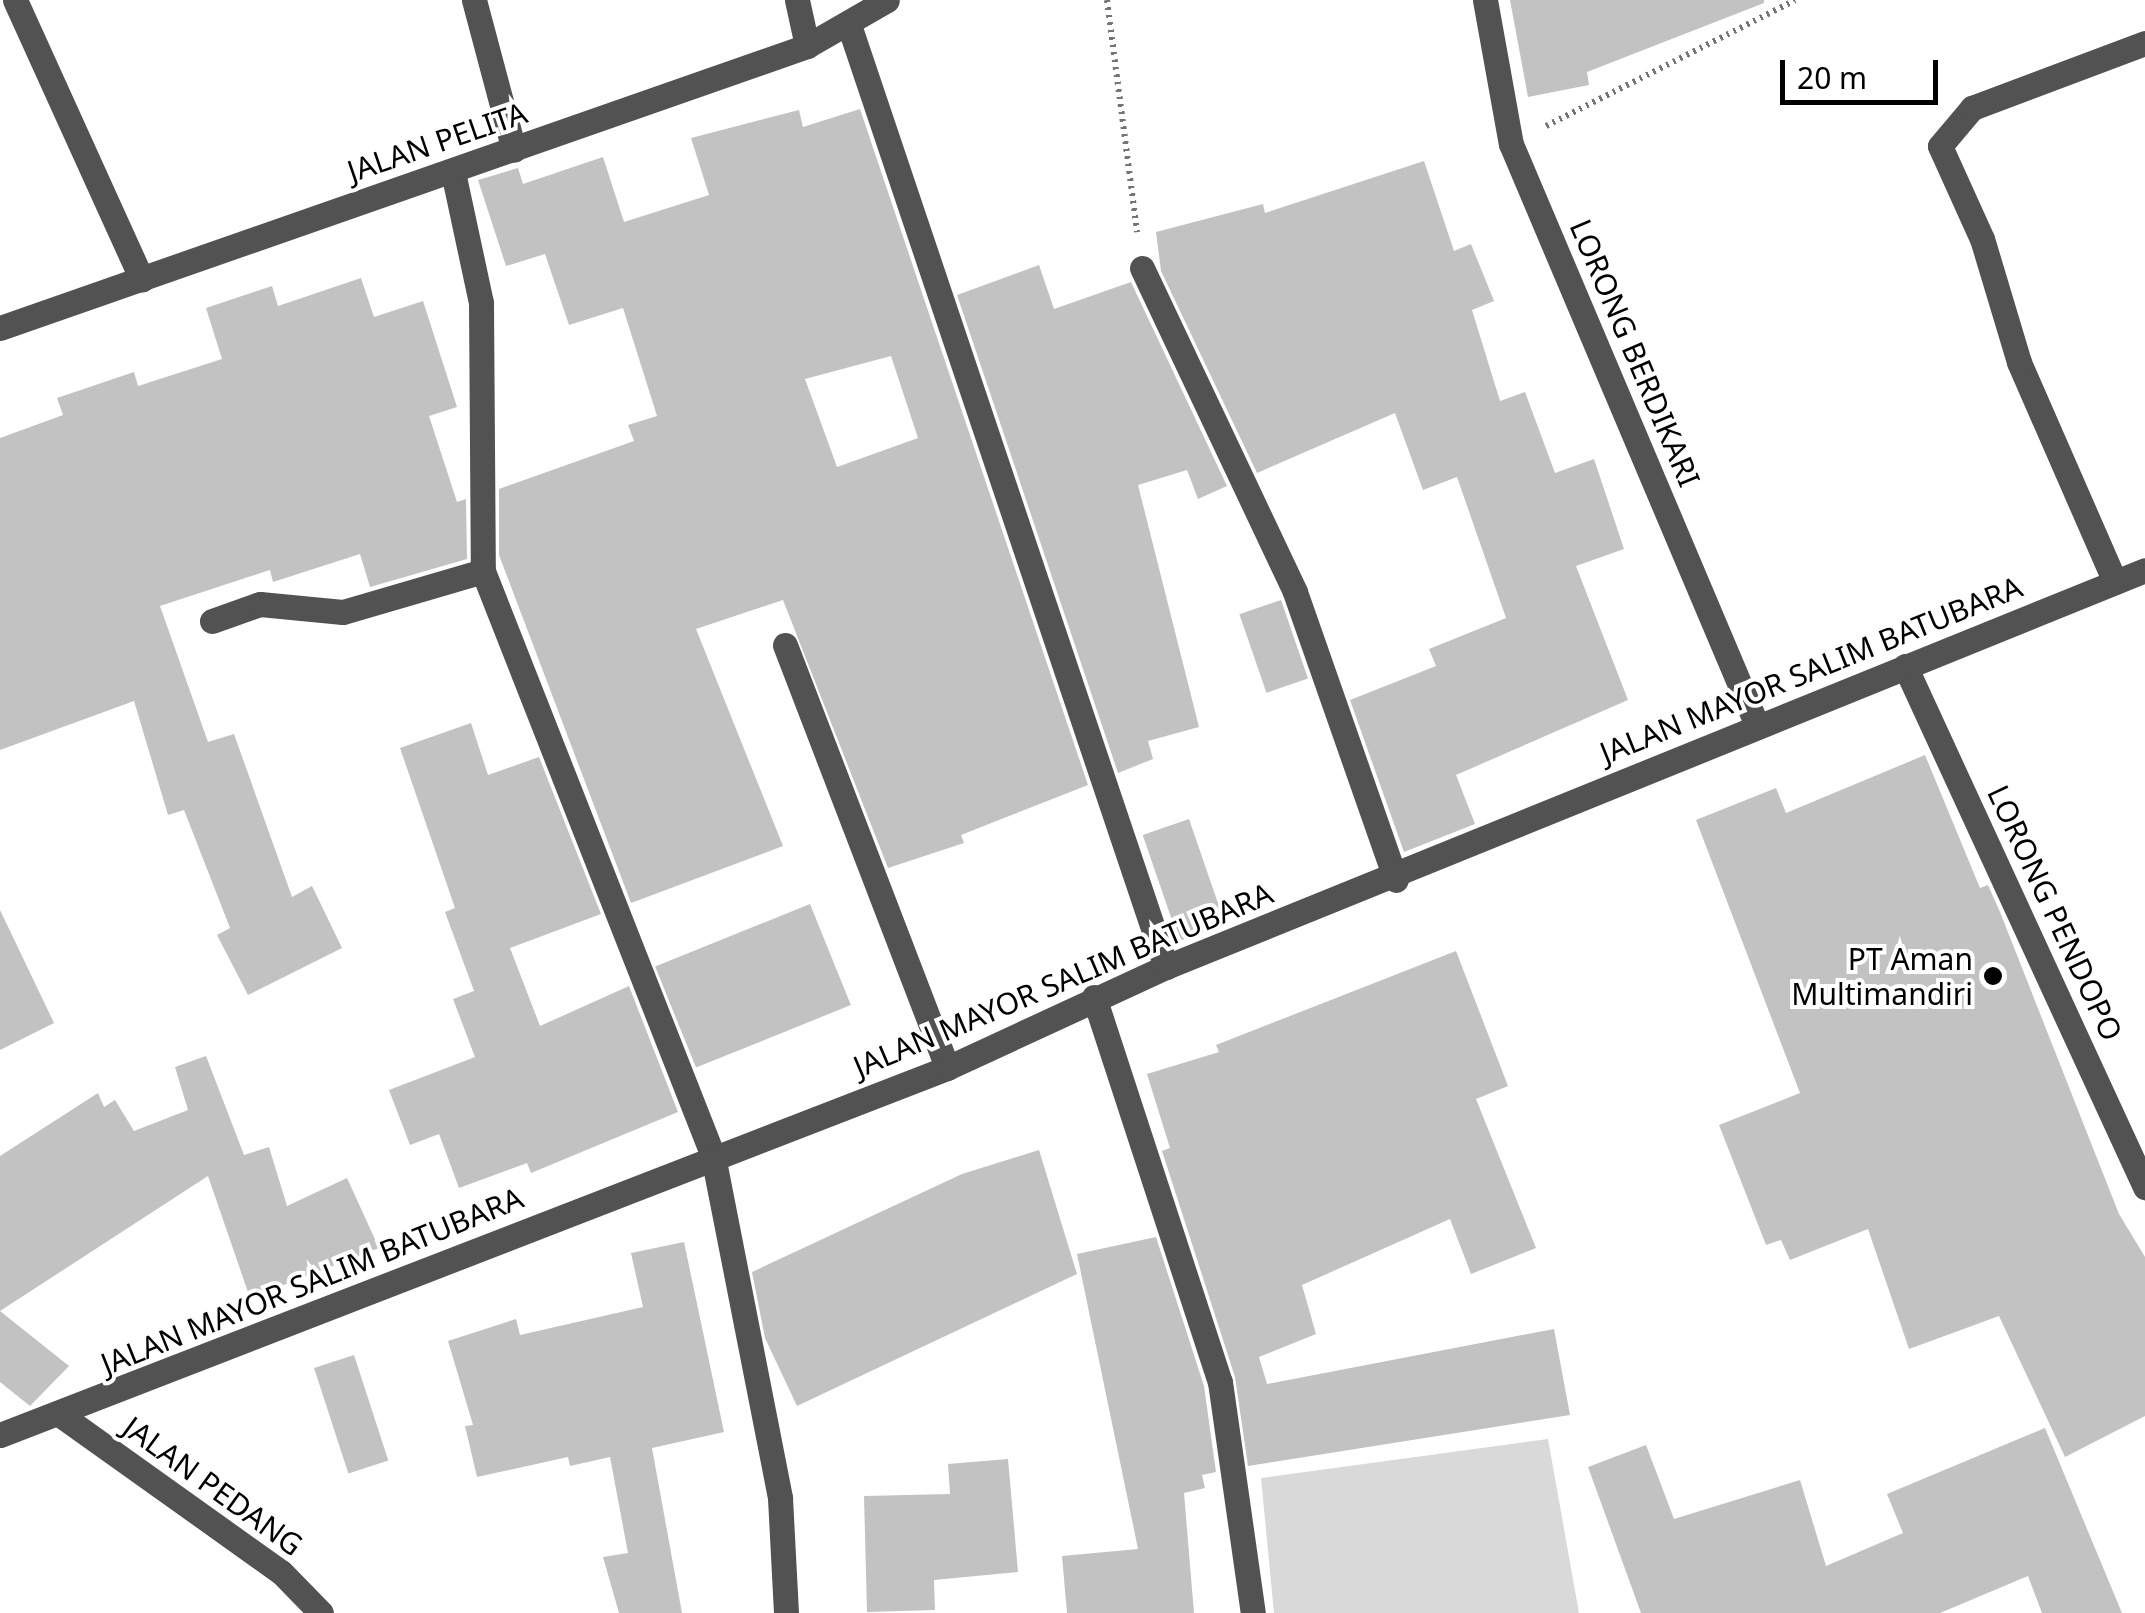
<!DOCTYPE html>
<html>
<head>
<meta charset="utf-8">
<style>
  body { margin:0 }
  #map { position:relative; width:2145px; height:1613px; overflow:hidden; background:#fff; font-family:"Noto Sans",sans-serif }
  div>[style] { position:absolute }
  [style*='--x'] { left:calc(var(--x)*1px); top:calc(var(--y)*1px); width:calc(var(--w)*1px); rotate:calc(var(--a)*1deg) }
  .green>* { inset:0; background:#d9d9d9 }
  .building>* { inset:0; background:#c2c2c2; transform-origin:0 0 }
  .path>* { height:6px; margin-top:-3px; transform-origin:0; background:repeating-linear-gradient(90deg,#747474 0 2.5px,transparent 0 7.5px) }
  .minor>* { height:25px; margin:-12.5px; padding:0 12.5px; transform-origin:12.5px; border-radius:12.5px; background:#525252 }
  .dots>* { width:28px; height:28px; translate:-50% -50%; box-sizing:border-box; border:5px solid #fff; border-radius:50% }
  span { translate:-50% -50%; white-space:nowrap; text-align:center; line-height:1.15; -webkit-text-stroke:8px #fff; paint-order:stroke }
  .street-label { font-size:30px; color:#000 }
  .poi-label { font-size:30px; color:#000 }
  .right { translate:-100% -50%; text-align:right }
  .scale { position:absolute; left:1780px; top:60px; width:158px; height:45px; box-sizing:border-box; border:5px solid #000; border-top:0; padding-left:12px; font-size:30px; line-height:35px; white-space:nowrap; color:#000; -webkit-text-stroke:8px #fff; paint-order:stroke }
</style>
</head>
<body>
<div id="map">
  <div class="green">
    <div style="clip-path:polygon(1548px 1439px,1579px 1613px,1274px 1613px,1261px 1478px)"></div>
  </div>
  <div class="building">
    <div style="clip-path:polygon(1510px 0,1764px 0,1764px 3px,1587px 72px,1589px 85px,1528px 97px)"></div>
    <div style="clip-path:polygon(evenodd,860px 109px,1088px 785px,961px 835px,964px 843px,888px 868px,783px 600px,696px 629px,783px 846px,631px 903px,499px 555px,499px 489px,634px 441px,628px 425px,657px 416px,623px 308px,569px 325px,545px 254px,506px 266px,478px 180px,518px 168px,523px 184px,603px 157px,624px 222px,709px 195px,691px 138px,799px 110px,803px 127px,860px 109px,891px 356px,918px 438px,837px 467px,805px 379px,891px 356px)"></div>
    <div style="clip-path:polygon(1424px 161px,1454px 251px,1471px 244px,1494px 301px,1472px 310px,1500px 401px,1525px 392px,1555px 473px,1594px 459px,1624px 549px,1576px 566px,1628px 700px,1456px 775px,1475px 824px,1404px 852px,1350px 700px,1436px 666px,1429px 649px,1506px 618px,1457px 477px,1423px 490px,1395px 413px,1257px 473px,1161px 271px,1156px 232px,1263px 204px,1265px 213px)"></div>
    <div style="clip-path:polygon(1039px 265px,1054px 309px,1131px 282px,1227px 486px,1198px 499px,1187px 470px,1138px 485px,1199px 727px,1148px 741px,1153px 759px,1118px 773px,957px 295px)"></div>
    <div style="clip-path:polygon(361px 278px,374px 317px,423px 301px,457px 407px,429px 416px,457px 502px,466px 499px,467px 559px,370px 587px,360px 554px,273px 582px,270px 570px,160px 606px,208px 742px,234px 734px,292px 897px,312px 886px,342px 948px,248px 995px,217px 935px,230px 928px,184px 810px,168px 815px,134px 701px,0 750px,0 438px,63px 415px,57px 398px,134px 372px,138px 386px,222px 359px,206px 308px,272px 286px,278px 306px)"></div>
    <div style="left:1281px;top:600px;width:83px;height:44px;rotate:71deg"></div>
    <div style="clip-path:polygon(471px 723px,488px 775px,539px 757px,601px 914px,510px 948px,540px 1026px,629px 986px,678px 1112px,531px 1173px,527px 1163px,459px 1188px,439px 1134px,410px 1145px,389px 1090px,475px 1057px,453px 999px,474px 991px,445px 912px,455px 908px,400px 748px)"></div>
    <div style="clip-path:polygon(1925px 755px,1980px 888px,1988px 885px,2000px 912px,2119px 1214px,2145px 1257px,2145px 1416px,2065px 1457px,1999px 1316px,1909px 1349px,1868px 1229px,1790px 1260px,1781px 1240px,1766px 1245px,1719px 1125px,1800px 1093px,1696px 820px,1776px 788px,1786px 813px)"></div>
    <div style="left:1189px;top:819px;width:112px;height:49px;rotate:71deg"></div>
    <div style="left:810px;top:904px;width:109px;height:167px;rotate:68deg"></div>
    <div style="clip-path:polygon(0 910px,54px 1023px,0 1050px)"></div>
    <div style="clip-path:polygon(1456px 951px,1508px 1086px,1476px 1099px,1536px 1248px,1471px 1274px,1450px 1219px,1302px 1285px,1316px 1334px,1259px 1357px,1267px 1384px,1554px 1329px,1570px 1415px,1248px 1466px,1235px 1377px,1162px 1151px,1170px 1148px,1147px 1074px,1219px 1052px,1216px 1045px)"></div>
    <div style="clip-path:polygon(206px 1056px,244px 1155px,269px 1147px,287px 1206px,347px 1178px,379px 1248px,250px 1298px,208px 1176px,0 1311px,69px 1366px,30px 1406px,0 1382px,0 1156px,98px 1093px,104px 1107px,115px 1100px,134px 1131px,188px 1110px,175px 1067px)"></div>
    <div style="clip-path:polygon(1039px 1150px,1077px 1274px,797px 1406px,765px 1338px,752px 1272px,962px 1174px)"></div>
    <div style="clip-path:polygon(1156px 1237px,1204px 1386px,1216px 1472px,1202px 1475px,1205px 1488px,1184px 1493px,1194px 1613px,1067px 1613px,1062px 1556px,1138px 1549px,1077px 1254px)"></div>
    <div style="clip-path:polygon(684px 1242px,724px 1432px,652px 1448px,682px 1613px,619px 1613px,603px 1557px,628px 1553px,610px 1457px,570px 1466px,568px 1457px,477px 1477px,465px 1426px,473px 1425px,448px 1341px,516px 1319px,520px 1335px,643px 1307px,631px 1253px)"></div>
    <div style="left:354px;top:1355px;width:111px;height:42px;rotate:72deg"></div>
    <div style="clip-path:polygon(2045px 1428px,2122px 1613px,2042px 1613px,2028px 1576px,1940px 1613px,1641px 1613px,1588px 1467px,1646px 1445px,1674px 1519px,1800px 1480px,1826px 1566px,1903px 1533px,1887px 1494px)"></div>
    <div style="clip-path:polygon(1008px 1459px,1018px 1572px,934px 1580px,935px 1610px,867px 1612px,864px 1496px,950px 1494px,948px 1464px)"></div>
  </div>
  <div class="path">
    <div style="--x:1107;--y:0;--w:234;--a:82.6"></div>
    <div style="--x:1546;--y:126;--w:279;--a:-26.8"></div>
  </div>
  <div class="minor">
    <div style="--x:15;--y:0;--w:307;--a:65.6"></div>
    <div style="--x:474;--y:0;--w:155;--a:75.1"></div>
    <div style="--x:797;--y:0;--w:47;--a:77.7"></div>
    <div style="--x:1485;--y:0;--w:146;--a:79.8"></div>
    <div style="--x:1511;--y:144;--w:629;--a:67.06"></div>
    <div style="--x:850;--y:28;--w:991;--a:71.4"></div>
    <div style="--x:453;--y:172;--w:134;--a:77.9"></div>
    <div style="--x:481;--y:303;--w:268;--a:89.6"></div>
    <div style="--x:483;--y:571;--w:629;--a:68.54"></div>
    <div style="--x:713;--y:1156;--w:349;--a:78.9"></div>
    <div style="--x:780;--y:1498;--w:115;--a:87"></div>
    <div style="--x:1142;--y:268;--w:358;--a:64.7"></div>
    <div style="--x:1295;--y:592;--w:305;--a:70.7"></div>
    <div style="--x:0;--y:328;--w:855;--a:-19.26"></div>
    <div style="--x:807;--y:46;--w:92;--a:-29.9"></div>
    <div style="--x:2115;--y:582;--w:240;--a:-113.6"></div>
    <div style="--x:2019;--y:362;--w:128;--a:-106.7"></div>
    <div style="--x:1982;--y:239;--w:102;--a:-114.3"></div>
    <div style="--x:1940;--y:146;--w:50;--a:-49.9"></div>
    <div style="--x:1972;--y:108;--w:185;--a:-20.6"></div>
    <div style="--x:212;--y:621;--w:51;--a:-19.5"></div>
    <div style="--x:260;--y:604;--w:83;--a:5.5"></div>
    <div style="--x:343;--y:612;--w:146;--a:-16.3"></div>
    <div style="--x:785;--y:645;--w:453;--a:69"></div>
    <div style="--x:1905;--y:666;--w:574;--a:65.27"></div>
    <div style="--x:1094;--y:997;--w:405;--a:71.9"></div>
    <div style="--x:1220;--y:1382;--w:233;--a:81.9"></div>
    <div style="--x:62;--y:1416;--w:269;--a:35.5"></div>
    <div style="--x:281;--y:1572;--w:57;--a:45.7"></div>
    <div style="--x:0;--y:1435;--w:1016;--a:-21.18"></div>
    <div style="--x:947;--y:1068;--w:241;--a:-24.8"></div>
    <div style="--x:1166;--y:967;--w:1056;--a:-22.07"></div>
  </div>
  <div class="dots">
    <div style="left:1993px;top:976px;background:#000"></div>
  </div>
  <div class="street-label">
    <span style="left:437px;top:142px;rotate:-19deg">JALAN PELITA</span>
    <span style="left:1635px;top:353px;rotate:67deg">LORONG BERDIKARI</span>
    <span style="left:1811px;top:670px;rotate:-22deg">JALAN MAYOR SALIM BATUBARA</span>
    <span style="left:2055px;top:913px;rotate:65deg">LORONG PENDOPO</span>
    <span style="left:1063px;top:980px;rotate:-23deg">JALAN MAYOR SALIM BATUBARA</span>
    <span style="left:312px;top:1281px;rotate:-22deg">JALAN MAYOR SALIM BATUBARA</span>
    <span style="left:213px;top:1486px;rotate:36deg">JALAN PEDANG</span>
  </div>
  <div class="poi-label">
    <span class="right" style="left:1973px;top:976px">PT Aman<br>Multimandiri</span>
  </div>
  <div class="scale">20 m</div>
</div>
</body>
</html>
